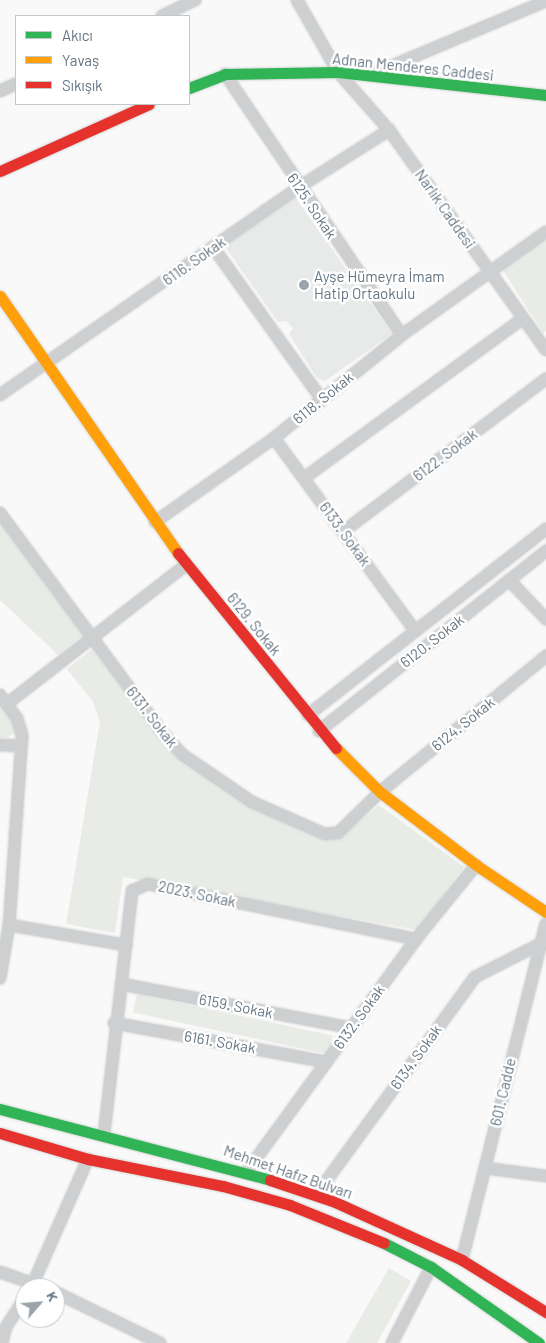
<!DOCTYPE html>
<html>
<head>
<meta charset="utf-8">
<style>
  body { margin:0 }
  #map { position:relative; width:546px; height:1343px; overflow:hidden; background:#f9f9f9; font-family:Barlow,sans-serif }
  div>[style] { position:absolute }
  [style*='--x'] { left:calc(var(--x)*1px); top:calc(var(--y)*1px); width:calc(var(--w)*1px); rotate:calc(var(--a)*1deg) }
  .built>* { inset:0; background:#e8e9e9 }
  .green>* { inset:0; background:#e8ebe6; transform-origin:0 0 }
  .roads { filter:drop-shadow(0 0 1px #d5d6d7) drop-shadow(0 0 1px #d5d6d7) }
  .street>* { height:12px; margin:-6px; padding:0 6px; transform-origin:6px; border-radius:6px; background:#cecfd0 }
  .fast>* { height:11px; margin:-5.5px; padding:0 5.5px; transform-origin:5.5px; border-radius:5.5px; background:#30b455 }
  .slow>* { height:11px; margin:-5.5px; padding:0 5.5px; transform-origin:5.5px; border-radius:5.5px; background:#ff9f0a }
  .jam>* { height:11px; margin:-5.5px; padding:0 5.5px; transform-origin:5.5px; border-radius:5.5px; background:#e5322d }
  .dots>* { width:14px; height:14px; translate:-50% -50%; box-sizing:border-box; border:2px solid #fff; border-radius:50% }
  span { translate:-50% -50%; white-space:nowrap; text-align:center; line-height:1.15; -webkit-text-stroke:5px #fff; paint-order:stroke }
  .street-label { font-size:15px; color:#657683 }
  .poi-label { font-size:15px; color:#657683 }
  .left { translate:0 -50%; text-align:left }
  .legend { position:absolute; left:15px; top:15px; width:175px; height:90px; box-sizing:border-box; background:#fff; border:1px solid #c1c8cd; margin:0; padding:6px 9px; list-style:none; font-size:15px; color:#657683 }
  .legend li { display:flex; align-items:center; gap:10px; height:25px }
  .legend b { width:25px; border:1px solid #c1c8cd }
  .north { position:absolute; left:15px; top:1278px; width:50px; height:50px; box-sizing:border-box; background:#fff; border:1px solid #c1c8cd; border-radius:50%; rotate:63deg; font-size:14px; font-weight:700; line-height:20px; text-align:center; color:#657683 }
  .north::after { content:''; display:block; margin:auto; width:18px; height:22px; background:#99a4ac; clip-path:polygon(50% 0,100% 100%,50% 72%,0 100%) }
</style>
</head>
<body>
<div id="map">
  <div class="built">
    <div style="clip-path:polygon(295px 197px,392px 334px,325px 381px,317px 378px,289px 334px,293px 328px,286px 321px,278px 322px,226px 248px,229px 242px)"></div>
  </div>
  <div class="green">
    <div style="clip-path:polygon(546px 236px,546px 331px,543px 333px,501px 267px)"></div>
    <div style="clip-path:polygon(0 524px,83px 635px,58px 655px,0 600px)"></div>
    <div style="clip-path:polygon(92px 649px,181px 757px,246px 805px,317px 837px,338px 840px,379px 805px,464px 867px,417px 930px,123px 877px,115px 933px,66px 924px,100px 722px,93px 702px,67px 669px)"></div>
    <div style="clip-path:polygon(0 705px,13px 720px,14px 734px,6px 738px,0 738px)"></div>
    <div style="left:137px;top:994px;width:200px;height:19px;rotate:12deg"></div>
    <div style="clip-path:polygon(389px 1268px,411px 1281px,377px 1343px,346px 1343px)"></div>
  </div>
  <div class="roads">
    <div class="street">
      <div style="--x:297;--y:0;--w:83;--a:60.3"></div>
      <div style="--x:338;--y:72;--w:77;--a:48.7"></div>
      <div style="--x:389;--y:130;--w:270;--a:54.5"></div>
      <div style="--x:162;--y:16;--w:37;--a:-26"></div>
      <div style="--x:225;--y:74;--w:315;--a:55.9"></div>
      <div style="--x:370;--y:75;--w:191;--a:-22.8"></div>
      <div style="--x:0;--y:91;--w:17;--a:-24"></div>
      <div style="--x:213;--y:247;--w:188;--a:54.5"></div>
      <div style="--x:0;--y:395;--w:364;--a:-34.8"></div>
      <div style="--x:299;--y:187;--w:107;--a:-32.3"></div>
      <div style="--x:274;--y:438;--w:239;--a:53.8"></div>
      <div style="--x:304;--y:478;--w:270;--a:-36.1"></div>
      <div style="--x:0;--y:513;--w:272;--a:53.5"></div>
      <div style="--x:162;--y:732;--w:31;--a:48"></div>
      <div style="--x:183;--y:755;--w:83;--a:34.3"></div>
      <div style="--x:252;--y:802;--w:80;--a:23.7"></div>
      <div style="--x:325;--y:834;--w:13;--a:-4"></div>
      <div style="--x:338;--y:833;--w:59;--a:-44.3"></div>
      <div style="--x:380;--y:792;--w:215;--a:-39.3"></div>
      <div style="--x:155;--y:522;--w:146;--a:-35.2"></div>
      <div style="--x:274;--y:438;--w:164;--a:-38.8"></div>
      <div style="--x:402;--y:335;--w:177;--a:-35.6"></div>
      <div style="--x:344;--y:531;--w:253;--a:-37"></div>
      <div style="--x:509;--y:580;--w:54;--a:46.5"></div>
      <div style="--x:0;--y:695;--w:29;--a:54"></div>
      <div style="--x:17;--y:718;--w:19;--a:74"></div>
      <div style="--x:22;--y:736;--w:189;--a:93.9"></div>
      <div style="--x:9;--y:925;--w:54;--a:99.6"></div>
      <div style="--x:8;--y:703;--w:225;--a:-37.8"></div>
      <div style="--x:308;--y:715;--w:302;--a:-38"></div>
      <div style="--x:319;--y:731;--w:290;--a:-38.4"></div>
      <div style="--x:0;--y:745;--w:21;--a:3"></div>
      <div style="--x:9;--y:925;--w:119;--a:9.7"></div>
      <div style="--x:121;--y:984;--w:234;--a:10.8"></div>
      <div style="--x:114;--y:1023;--w:216;--a:10.4"></div>
      <div style="--x:104;--y:1134;--w:245;--a:-83.4"></div>
      <div style="--x:132;--y:891;--w:17;--a:-24"></div>
      <div style="--x:148;--y:884;--w:274;--a:11.6"></div>
      <div style="--x:485;--y:1168;--w:62;--a:7.5"></div>
      <div style="--x:247;--y:1171;--w:287;--a:-53.9"></div>
      <div style="--x:416;--y:939;--w:95;--a:-51"></div>
      <div style="--x:316;--y:1195;--w:270;--a:-53.9"></div>
      <div style="--x:475;--y:977;--w:71;--a:-26.9"></div>
      <div style="--x:462;--y:1260;--w:346;--a:-76"></div>
      <div style="--x:0;--y:1272;--w:49;--a:19.2"></div>
      <div style="--x:31;--y:1288;--w:141;--a:-66.2"></div>
      <div style="--x:55;--y:1292;--w:117;--a:25.9"></div>
      <div style="--x:2;--y:1343;--w:16;--a:-76"></div>
      <div style="--x:6;--y:1327;--w:35;--a:-57"></div>
      <div style="--x:392;--y:1343;--w:85;--a:-62.8"></div>
    </div>
    <div class="fast">
      <div style="--x:189;--y:88;--w:39;--a:-21"></div>
      <div style="--x:225;--y:74;--w:113;--a:-1"></div>
      <div style="--x:338;--y:72;--w:209;--a:6.3"></div>
      <div style="--x:0;--y:1109;--w:279;--a:14.7"></div>
      <div style="--x:384;--y:1243;--w:53;--a:27.1"></div>
      <div style="--x:431;--y:1267;--w:132;--a:35.1"></div>
    </div>
    <div class="slow">
      <div style="--x:0;--y:296;--w:313;--a:55.3"></div>
      <div style="--x:336;--y:748;--w:62;--a:45"></div>
      <div style="--x:380;--y:792;--w:121;--a:37.2"></div>
      <div style="--x:476;--y:865;--w:84;--a:33.9"></div>
    </div>
    <div class="jam">
      <div style="--x:0;--y:171;--w:163;--a:-24.2"></div>
      <div style="--x:178;--y:553;--w:251;--a:51"></div>
      <div style="--x:0;--y:1133;--w:92;--a:16.5"></div>
      <div style="--x:88;--y:1159;--w:138;--a:11.3"></div>
      <div style="--x:223;--y:1186;--w:70;--a:15.8"></div>
      <div style="--x:290;--y:1205;--w:101;--a:22"></div>
      <div style="--x:270;--y:1180;--w:69;--a:18.7"></div>
      <div style="--x:335;--y:1202;--w:140;--a:24.5"></div>
      <div style="--x:462;--y:1260;--w:99;--a:31.8"></div>
    </div>
  </div>
  <div class="dots">
    <div style="left:304px;top:285px;background:#99a4ac"></div>
  </div>
  <div class="street-label">
    <span style="left:413px;top:67px;rotate:6deg">Adnan Menderes Caddesi</span>
    <span style="left:312px;top:206px;rotate:56deg">6125. Sokak</span>
    <span style="left:445px;top:209px;rotate:55deg">Narlık Caddesi</span>
    <span style="left:194px;top:261px;rotate:-35deg">6116. Sokak</span>
    <span style="left:323px;top:398px;rotate:-39deg">6118. Sokak</span>
    <span style="left:445px;top:455px;rotate:-37deg">6122. Sokak</span>
    <span style="left:345px;top:534px;rotate:54deg">6133. Sokak</span>
    <span style="left:254px;top:624px;rotate:51deg">6129. Sokak</span>
    <span style="left:432px;top:641px;rotate:-38deg">6120. Sokak</span>
    <span style="left:152px;top:717px;rotate:52deg">6131. Sokak</span>
    <span style="left:463px;top:724px;rotate:-39deg">6124. Sokak</span>
    <span style="left:197px;top:894px;rotate:12deg">2023. Sokak</span>
    <span style="left:236px;top:1006px;rotate:11deg">6159. Sokak</span>
    <span style="left:359px;top:1017px;rotate:-54deg">6132. Sokak</span>
    <span style="left:220px;top:1042px;rotate:10deg">6161. Sokak</span>
    <span style="left:416px;top:1057px;rotate:-54deg">6134. Sokak</span>
    <span style="left:503px;top:1092px;rotate:-77deg">601. Cadde</span>
    <span style="left:288px;top:1172px;rotate:19deg">Mehmet Hafız Bulvarı</span>
  </div>
  <div class="poi-label">
    <span class="left" style="left:314px;top:285px">Ayşe Hümeyra İmam<br>Hatip Ortaokulu</span>
  </div>
  <ul class="legend">
  <li><b style="height:6px;background:#30b455"></b>Akıcı</li>
  <li><b style="height:6px;background:#ff9f0a"></b>Yavaş</li>
  <li><b style="height:6px;background:#e5322d"></b>Sıkışık</li>
  </ul>
  <div class="north">K</div>
</div>
</body>
</html>
